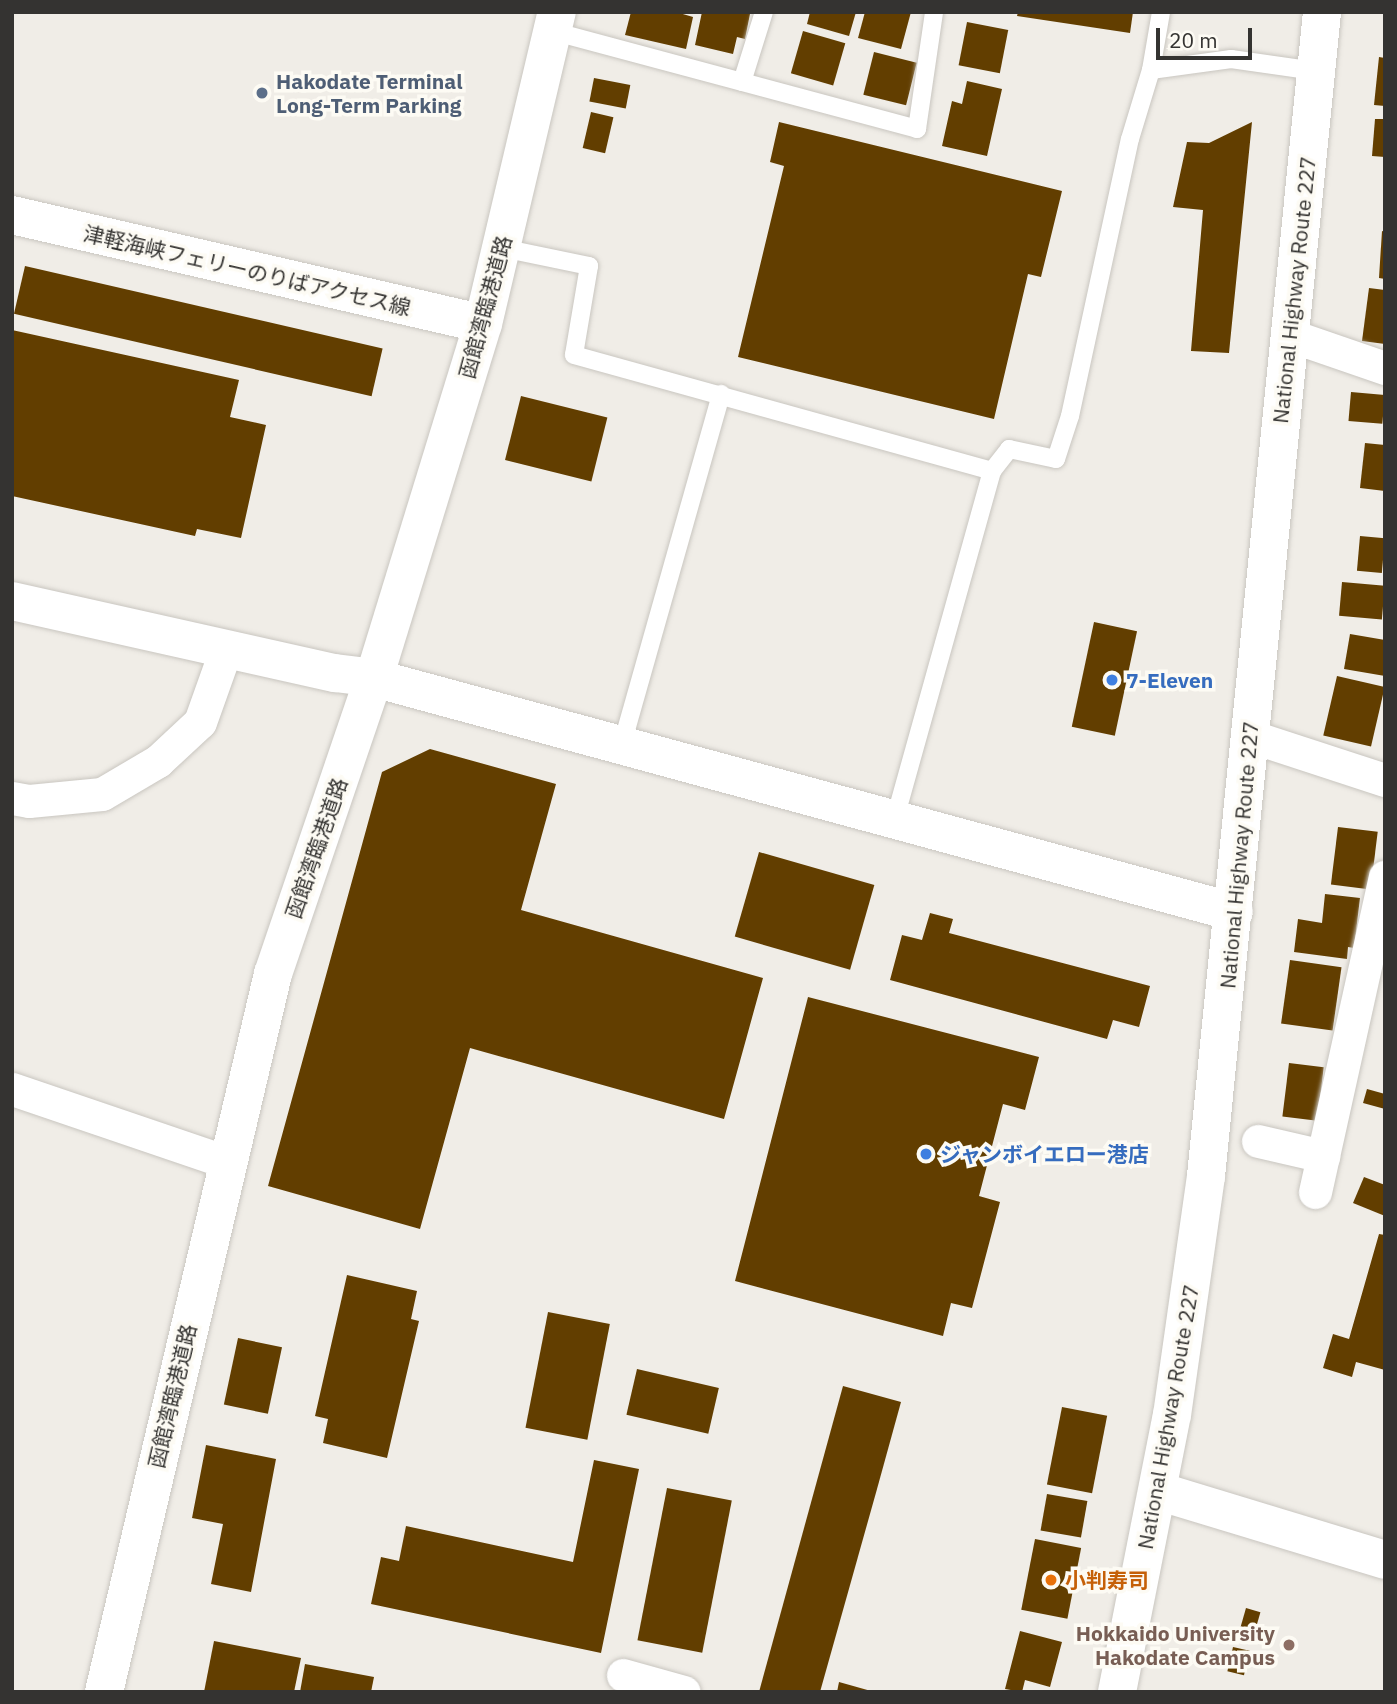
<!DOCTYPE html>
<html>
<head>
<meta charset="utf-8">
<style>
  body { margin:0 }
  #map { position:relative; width:1397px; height:1704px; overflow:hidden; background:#f0ede7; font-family:"IBM Plex Sans","Noto Sans JP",sans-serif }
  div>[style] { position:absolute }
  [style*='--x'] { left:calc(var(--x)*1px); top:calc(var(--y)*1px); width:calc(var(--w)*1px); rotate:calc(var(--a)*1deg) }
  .building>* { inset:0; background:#623e00; transform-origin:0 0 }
  .roads { filter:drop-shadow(0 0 2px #c9c6c0) drop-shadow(0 0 2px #c9c6c0) }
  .service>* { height:18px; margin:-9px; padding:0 9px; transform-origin:9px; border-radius:9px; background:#fff }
  .minor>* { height:33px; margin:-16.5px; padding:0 16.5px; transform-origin:16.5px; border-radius:16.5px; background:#fff }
  .tertiary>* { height:38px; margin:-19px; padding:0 19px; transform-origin:19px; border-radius:19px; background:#fff }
  .trunk>* { height:38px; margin:-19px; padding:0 19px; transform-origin:19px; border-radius:19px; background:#fff }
  .dots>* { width:19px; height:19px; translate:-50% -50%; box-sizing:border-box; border:4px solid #fdfbf4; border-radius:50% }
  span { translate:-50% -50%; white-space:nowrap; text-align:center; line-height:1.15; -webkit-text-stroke:7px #fdfbf4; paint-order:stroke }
  .service-label { font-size:21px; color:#4e5e75; font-weight:700 }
  .left { translate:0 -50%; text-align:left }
  .street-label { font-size:21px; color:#343331 }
  .shop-label { font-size:21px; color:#366cbe; font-weight:700 }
  .food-label { font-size:21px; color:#c56008; font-weight:700 }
  .education-label { font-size:21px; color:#785e54; font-weight:700 }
  .right { translate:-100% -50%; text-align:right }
  .frame { position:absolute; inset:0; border:14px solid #343331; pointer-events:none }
  .scale { position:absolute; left:1156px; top:28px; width:96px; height:32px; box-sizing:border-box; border:4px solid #343331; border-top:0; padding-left:9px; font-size:21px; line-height:24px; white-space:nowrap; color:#343331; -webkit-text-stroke:5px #fdfbf4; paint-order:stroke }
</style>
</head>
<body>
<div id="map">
  <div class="building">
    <div style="clip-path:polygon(631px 12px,676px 12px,693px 17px,686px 49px,625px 35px)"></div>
    <div style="clip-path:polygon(702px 12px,750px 14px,745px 39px,737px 37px,733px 54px,695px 45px)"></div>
    <div style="clip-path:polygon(810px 12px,856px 12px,849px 36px,807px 24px)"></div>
    <div style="clip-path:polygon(865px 12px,911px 12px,901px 49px,858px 38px)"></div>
    <div style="clip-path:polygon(1018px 12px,1133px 12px,1130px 33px,1017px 16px)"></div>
    <div style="left:967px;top:22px;width:42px;height:44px;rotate:11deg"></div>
    <div style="left:803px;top:31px;width:44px;height:44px;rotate:16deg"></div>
    <div style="left:874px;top:52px;width:44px;height:44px;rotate:14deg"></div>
    <div style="clip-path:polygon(1379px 57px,1385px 58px,1385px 106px,1374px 105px)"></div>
    <div style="left:594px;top:78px;width:37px;height:24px;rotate:11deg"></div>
    <div style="clip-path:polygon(967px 81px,1002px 89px,987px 156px,942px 146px,952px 101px,962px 104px)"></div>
    <div style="left:591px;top:112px;width:23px;height:37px;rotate:13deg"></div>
    <div style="clip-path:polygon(1375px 119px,1385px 119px,1385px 157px,1372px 156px)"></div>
    <div style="clip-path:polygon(779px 122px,1062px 191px,1041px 277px,1028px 274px,994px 419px,738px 357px,784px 166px,770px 162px)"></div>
    <div style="clip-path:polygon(1252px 122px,1229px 353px,1191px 351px,1203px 210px,1173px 207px,1187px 142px,1209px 143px)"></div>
    <div style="clip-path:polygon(1382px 231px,1385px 232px,1385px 279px,1379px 278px)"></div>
    <div style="left:25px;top:266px;width:367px;height:49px;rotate:13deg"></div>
    <div style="clip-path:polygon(1369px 288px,1385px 290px,1385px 344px,1362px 341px)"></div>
    <div style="clip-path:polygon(12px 330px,239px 380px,230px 417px,266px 425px,241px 538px,197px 529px,195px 536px,12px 496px)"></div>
    <div style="left:1351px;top:392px;width:34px;height:29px;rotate:5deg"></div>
    <div style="left:521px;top:396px;width:89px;height:66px;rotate:14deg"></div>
    <div style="clip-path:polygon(1365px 443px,1385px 445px,1385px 491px,1360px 488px)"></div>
    <div style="left:1360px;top:536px;width:25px;height:35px;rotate:5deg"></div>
    <div style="left:1342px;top:582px;width:43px;height:34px;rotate:5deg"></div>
    <div style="left:1094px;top:622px;width:44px;height:107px;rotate:12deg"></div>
    <div style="clip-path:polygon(1350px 634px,1385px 640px,1385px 676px,1344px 669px)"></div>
    <div style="left:1337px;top:676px;width:49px;height:61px;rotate:13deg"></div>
    <div style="clip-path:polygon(430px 749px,556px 784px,521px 910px,763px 978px,724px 1119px,470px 1048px,420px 1229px,268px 1186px,382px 772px)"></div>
    <div style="left:1338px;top:827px;width:40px;height:58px;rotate:7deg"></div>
    <div style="left:759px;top:852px;width:120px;height:88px;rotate:16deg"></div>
    <div style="clip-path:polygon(1325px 894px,1360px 898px,1354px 948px,1348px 947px,1347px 959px,1294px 952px,1298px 919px,1322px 923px)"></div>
    <div style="clip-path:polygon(930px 913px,953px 919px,949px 933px,1150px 986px,1139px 1027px,1113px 1020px,1107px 1039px,890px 980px,902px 935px,922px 940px)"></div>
    <div style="left:1290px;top:960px;width:52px;height:64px;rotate:8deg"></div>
    <div style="clip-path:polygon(808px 997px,1039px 1057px,1025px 1110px,1003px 1104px,979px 1196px,1000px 1202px,972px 1308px,951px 1303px,943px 1336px,735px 1281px)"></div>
    <div style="left:1289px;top:1063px;width:35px;height:54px;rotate:7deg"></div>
    <div style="clip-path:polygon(1367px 1089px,1385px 1094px,1385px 1109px,1363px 1103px)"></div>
    <div style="clip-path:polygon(1364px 1177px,1385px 1185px,1385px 1216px,1353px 1203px)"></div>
    <div style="clip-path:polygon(1379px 1234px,1385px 1235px,1385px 1370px,1356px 1362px,1352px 1377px,1323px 1368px,1333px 1334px,1349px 1339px)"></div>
    <div style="clip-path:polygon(347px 1275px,417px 1291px,411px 1319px,419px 1321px,387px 1458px,323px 1443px,328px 1419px,315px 1416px)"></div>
    <div style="left:548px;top:1312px;width:63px;height:118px;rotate:11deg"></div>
    <div style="left:238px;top:1338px;width:45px;height:68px;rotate:12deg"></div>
    <div style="left:637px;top:1369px;width:84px;height:47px;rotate:13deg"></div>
    <div style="clip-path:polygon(843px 1386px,901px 1402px,877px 1489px,820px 1692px,759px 1692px)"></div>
    <div style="left:1062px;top:1407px;width:46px;height:79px;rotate:11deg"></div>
    <div style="clip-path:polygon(206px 1445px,276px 1459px,251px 1592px,211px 1584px,223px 1524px,192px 1518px)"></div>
    <div style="clip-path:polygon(594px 1460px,639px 1469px,601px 1653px,371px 1604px,381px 1557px,399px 1561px,406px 1526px,573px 1562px)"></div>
    <div style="left:667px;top:1488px;width:66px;height:155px;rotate:11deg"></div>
    <div style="left:1047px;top:1494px;width:41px;height:37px;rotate:10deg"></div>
    <div style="left:1035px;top:1539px;width:47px;height:72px;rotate:11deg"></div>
    <div style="left:1246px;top:1608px;width:15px;height:28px;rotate:16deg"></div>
    <div style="clip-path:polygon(1020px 1631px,1062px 1642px,1050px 1687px,1025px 1680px,1022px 1692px,1005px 1689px)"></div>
    <div style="clip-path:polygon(214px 1641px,301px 1658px,294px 1692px,204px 1692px)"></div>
    <div style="left:1233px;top:1647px;width:17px;height:25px;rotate:13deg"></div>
    <div style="clip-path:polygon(305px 1664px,374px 1677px,371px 1692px,300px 1692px)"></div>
    <div style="clip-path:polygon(839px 1682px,871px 1691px,871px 1692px,837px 1692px)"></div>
  </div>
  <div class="roads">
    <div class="service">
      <div style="--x:552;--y:31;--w:378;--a:15"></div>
      <div style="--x:917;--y:129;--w:118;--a:-81.7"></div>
      <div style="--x:1151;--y:70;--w:81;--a:-7.8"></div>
      <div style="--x:1231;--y:59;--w:85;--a:8.1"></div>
      <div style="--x:742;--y:82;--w:73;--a:-72.6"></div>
      <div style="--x:502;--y:248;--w:89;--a:11.7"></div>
      <div style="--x:589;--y:266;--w:90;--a:99.6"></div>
      <div style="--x:574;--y:355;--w:434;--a:15.5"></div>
      <div style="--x:992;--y:471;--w:363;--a:105.6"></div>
      <div style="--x:992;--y:471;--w:28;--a:-52"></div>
      <div style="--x:1009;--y:449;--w:48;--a:12"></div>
      <div style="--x:1056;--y:459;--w:45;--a:-72"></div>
      <div style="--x:1070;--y:416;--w:283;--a:-77.8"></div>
      <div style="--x:1130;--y:139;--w:72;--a:-73.1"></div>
      <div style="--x:1151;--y:70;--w:59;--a:-80.2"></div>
      <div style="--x:621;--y:748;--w:368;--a:-74.2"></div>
    </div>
    <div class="minor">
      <div style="--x:1289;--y:335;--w:102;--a:19"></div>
      <div style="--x:1250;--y:736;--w:142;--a:18.1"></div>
      <div style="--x:12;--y:798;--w:17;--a:10"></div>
      <div style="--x:29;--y:801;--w:73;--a:-5.5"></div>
      <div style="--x:102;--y:794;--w:65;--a:-30.5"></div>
      <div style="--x:158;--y:761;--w:57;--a:-42.9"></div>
      <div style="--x:200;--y:722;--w:77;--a:-70.4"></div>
      <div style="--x:12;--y:1089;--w:227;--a:18.8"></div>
      <div style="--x:1258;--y:1141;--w:67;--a:13"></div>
      <div style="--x:1315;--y:1192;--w:323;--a:-77.5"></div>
      <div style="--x:623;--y:1675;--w:63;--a:15.6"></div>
    </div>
    <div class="tertiary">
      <div style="--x:12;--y:215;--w:483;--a:13"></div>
      <div style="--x:12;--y:601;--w:331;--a:12.6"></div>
      <div style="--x:335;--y:673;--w:39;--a:7"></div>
      <div style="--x:374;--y:678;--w:891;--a:15.22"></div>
      <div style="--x:1158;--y:1491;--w:237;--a:16.9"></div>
      <div style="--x:104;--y:1692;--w:738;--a:-76.76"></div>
      <div style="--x:273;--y:974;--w:313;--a:-71.2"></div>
      <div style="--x:374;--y:678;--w:370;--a:-72.9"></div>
      <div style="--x:483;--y:324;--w:321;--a:-76.7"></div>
    </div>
    <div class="trunk">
      <div style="--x:1117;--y:1692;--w:282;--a:-78.8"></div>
      <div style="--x:1172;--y:1415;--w:241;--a:-81.9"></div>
      <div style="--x:1206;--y:1176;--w:1170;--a:-84.31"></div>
    </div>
  </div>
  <div class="dots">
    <div style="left:262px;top:93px;background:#5c6f8a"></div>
    <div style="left:1112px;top:680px;background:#3f7fe0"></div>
    <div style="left:926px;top:1154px;background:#3f7fe0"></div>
    <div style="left:1051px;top:1580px;background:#e8710a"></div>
    <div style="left:1289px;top:1645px;background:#8d6e63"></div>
  </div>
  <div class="service-label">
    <span class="left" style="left:276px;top:93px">Hakodate Terminal<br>Long-Term Parking</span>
  </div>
  <div class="street-label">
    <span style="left:247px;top:270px;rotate:13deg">津軽海峡フェリーのりばアクセス線</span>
    <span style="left:1294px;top:290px;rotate:-84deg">National Highway Route 227</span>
    <span style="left:485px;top:307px;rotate:-75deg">函館湾臨港道路</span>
    <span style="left:316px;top:848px;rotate:-71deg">函館湾臨港道路</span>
    <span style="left:1239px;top:855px;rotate:-85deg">National Highway Route 227</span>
    <span style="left:172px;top:1396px;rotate:-77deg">函館湾臨港道路</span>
    <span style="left:1168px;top:1417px;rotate:-80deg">National Highway Route 227</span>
  </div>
  <div class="shop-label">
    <span class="left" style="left:1126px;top:680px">7-Eleven</span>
    <span class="left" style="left:940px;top:1154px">ジャンボイエロー港店</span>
  </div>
  <div class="food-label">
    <span class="left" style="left:1065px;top:1580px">小判寿司</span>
  </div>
  <div class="education-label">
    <span class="right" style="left:1275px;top:1645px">Hokkaido University<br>Hakodate Campus</span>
  </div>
  <div class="frame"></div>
  <div class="scale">20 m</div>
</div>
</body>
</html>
